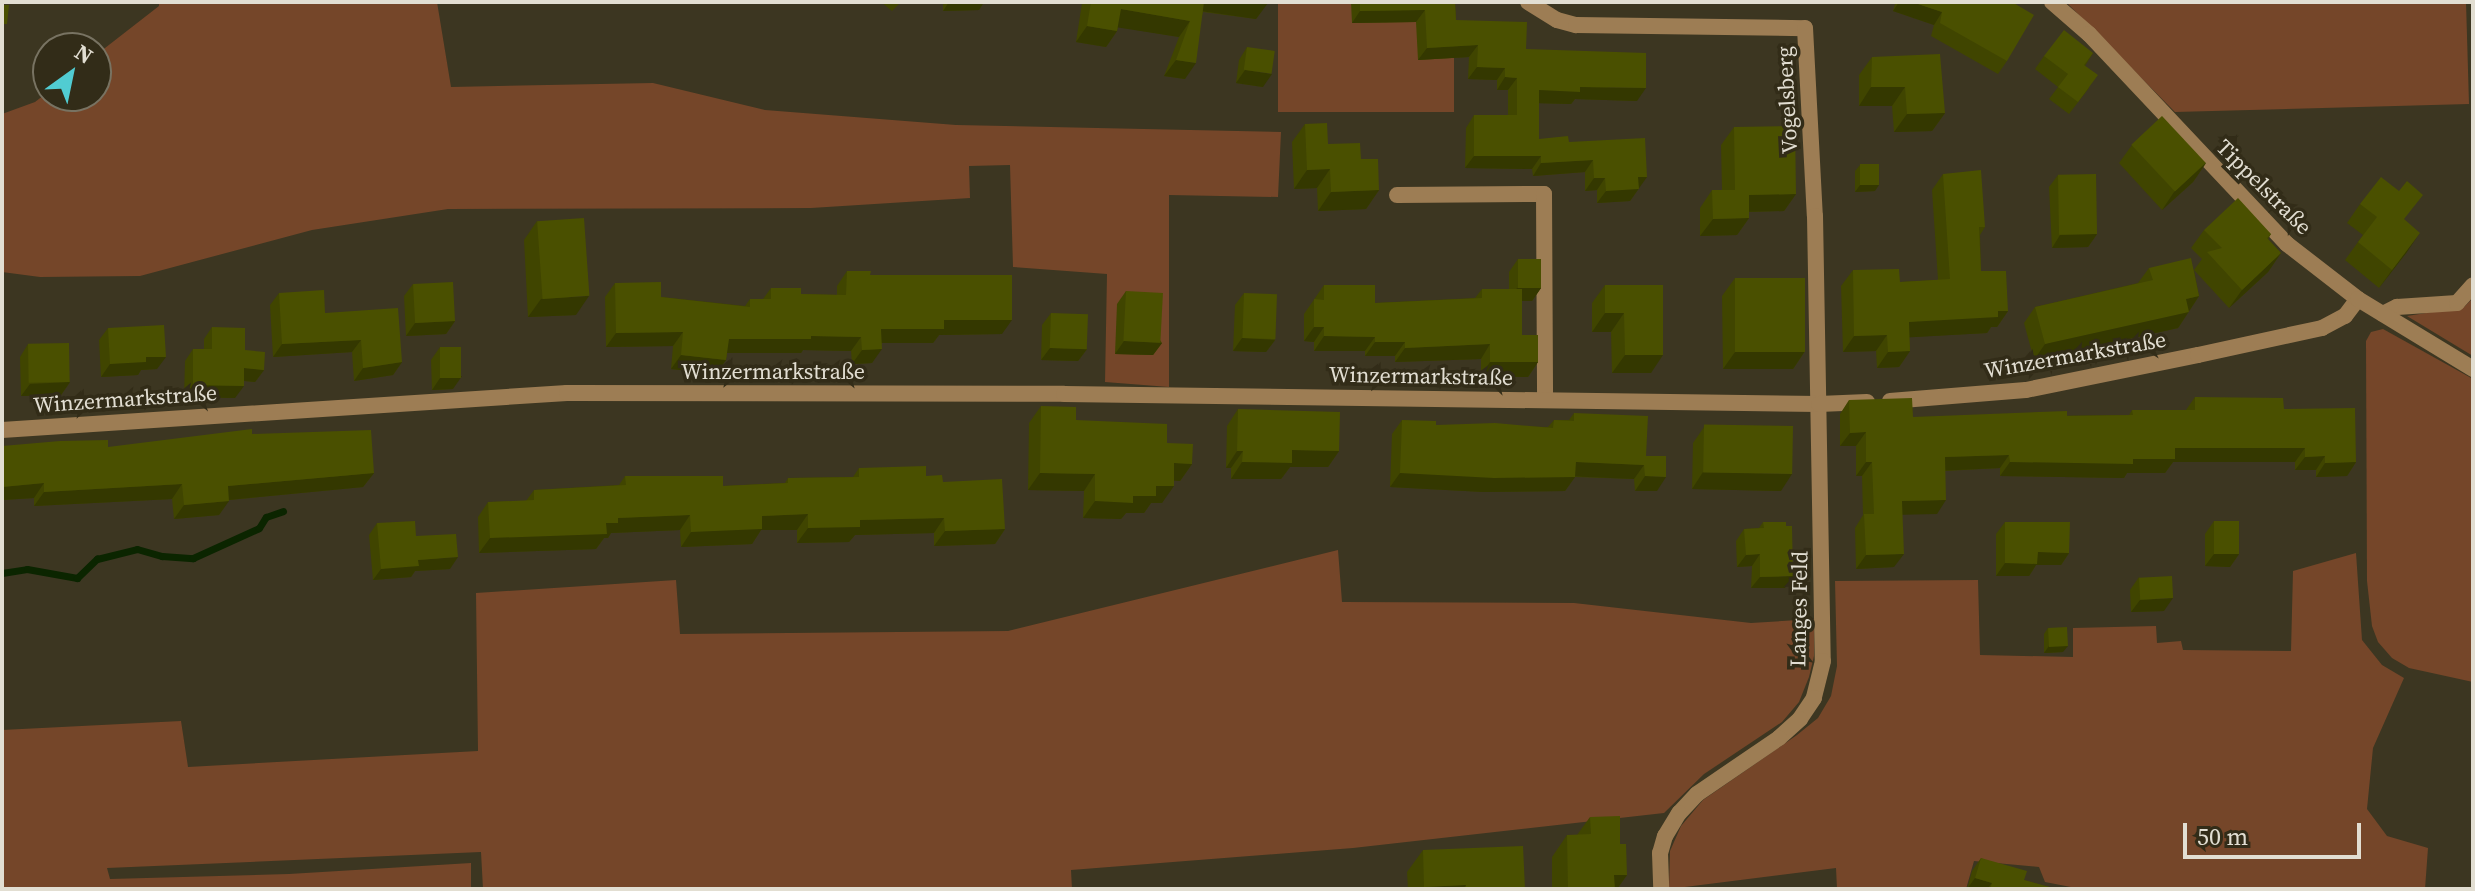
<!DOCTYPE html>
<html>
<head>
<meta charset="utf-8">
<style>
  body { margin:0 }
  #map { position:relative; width:2475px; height:891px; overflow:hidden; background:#3c3621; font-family:"Source Serif 4",serif }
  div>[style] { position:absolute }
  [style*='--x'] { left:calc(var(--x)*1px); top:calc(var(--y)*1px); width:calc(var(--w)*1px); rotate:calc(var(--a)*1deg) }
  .green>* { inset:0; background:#754629; transform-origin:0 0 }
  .stream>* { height:7px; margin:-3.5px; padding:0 3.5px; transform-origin:3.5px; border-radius:3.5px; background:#0b2500 }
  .minor>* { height:16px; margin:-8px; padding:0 8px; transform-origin:8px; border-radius:8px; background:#9d7d54 }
  .tertiary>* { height:16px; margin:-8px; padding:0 8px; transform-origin:8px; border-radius:8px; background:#9d7d54 }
  .wall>* { inset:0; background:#404500 }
  .shaded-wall>* { inset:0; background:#343800 }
  .building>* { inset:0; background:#4a5000; transform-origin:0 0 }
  span { translate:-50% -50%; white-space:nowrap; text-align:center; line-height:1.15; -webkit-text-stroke:7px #322c18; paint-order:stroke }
  .street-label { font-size:22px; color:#e2ded2 }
  .frame { position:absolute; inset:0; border:4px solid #e2ded2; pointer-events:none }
  .north { position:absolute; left:32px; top:32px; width:80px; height:80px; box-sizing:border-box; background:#322c18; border:2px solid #787362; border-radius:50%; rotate:33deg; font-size:22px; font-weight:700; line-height:32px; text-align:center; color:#e2ded2 }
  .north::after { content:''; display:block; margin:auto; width:28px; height:36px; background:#51ccd2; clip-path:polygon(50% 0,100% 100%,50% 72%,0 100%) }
  .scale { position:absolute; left:2183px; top:823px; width:178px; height:36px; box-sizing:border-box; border:4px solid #e2ded2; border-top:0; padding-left:10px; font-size:24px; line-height:28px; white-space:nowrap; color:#e2ded2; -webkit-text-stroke:6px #322c18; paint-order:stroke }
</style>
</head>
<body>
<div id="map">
  <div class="green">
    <div style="clip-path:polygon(159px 2px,437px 2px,451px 87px,653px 83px,765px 110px,956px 125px,1281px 132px,1278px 197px,1169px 195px,1169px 387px,1105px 382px,1107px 274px,1013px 267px,1010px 165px,969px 166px,970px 198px,811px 208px,448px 209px,312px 230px,140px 276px,40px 277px,2px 272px,2px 114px,35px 102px,48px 92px,48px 96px,96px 96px,96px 55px,159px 6px)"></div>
    <div style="left:1278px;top:2px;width:176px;height:110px"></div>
    <div style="clip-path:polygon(2066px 2px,2466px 2px,2469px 104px,2175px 112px)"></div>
    <div style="clip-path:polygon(2473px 298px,2473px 356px,2407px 316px,2464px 307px)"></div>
    <div style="clip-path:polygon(2383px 329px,2473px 379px,2473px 682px,2409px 668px,2392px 658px,2378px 642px,2372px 626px,2367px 581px,2366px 341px,2371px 332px)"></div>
    <div style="clip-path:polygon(1338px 550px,1342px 602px,1574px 603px,1751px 623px,1814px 619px,1814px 656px,1809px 677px,1799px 702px,1782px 722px,1704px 774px,1664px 813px,1353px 848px,1071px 870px,1072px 889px,483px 889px,481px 852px,107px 868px,110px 879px,289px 874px,471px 863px,471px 889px,2px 889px,2px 730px,181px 721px,188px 767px,478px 751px,476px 593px,676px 580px,680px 634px,1008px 631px)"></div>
    <div style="clip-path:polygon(2356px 553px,2362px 640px,2382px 665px,2404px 678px,2373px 748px,2367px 809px,2387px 836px,2428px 848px,2425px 889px,2081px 889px,2045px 882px,2039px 867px,1974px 861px,1966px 889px,1837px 889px,1836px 868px,1669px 889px,1670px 851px,1681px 826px,1703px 800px,1797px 735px,1818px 718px,1831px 696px,1837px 666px,1835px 581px,1978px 580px,1980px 655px,2073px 657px,2073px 628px,2156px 626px,2157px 643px,2181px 641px,2183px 650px,2291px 651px,2293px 571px)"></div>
  </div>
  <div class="stream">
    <div style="--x:2;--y:573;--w:25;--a:-9"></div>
    <div style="--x:27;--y:569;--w:51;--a:10.2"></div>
    <div style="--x:77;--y:578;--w:28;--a:-44"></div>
    <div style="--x:97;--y:559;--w:41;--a:-14"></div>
    <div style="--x:137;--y:549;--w:26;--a:16"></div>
    <div style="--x:162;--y:556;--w:31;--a:4"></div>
    <div style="--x:193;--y:558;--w:72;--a:-24.4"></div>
    <div style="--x:259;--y:528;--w:13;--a:-58"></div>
    <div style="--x:266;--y:517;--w:18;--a:-19"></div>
  </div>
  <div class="minor">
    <div style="--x:1528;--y:2;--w:34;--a:32"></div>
    <div style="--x:1557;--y:20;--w:20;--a:15"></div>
    <div style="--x:1576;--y:25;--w:229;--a:0.8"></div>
    <div style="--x:1805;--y:28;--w:188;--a:87"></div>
    <div style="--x:1815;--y:216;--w:445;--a:89"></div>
    <div style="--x:1823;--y:661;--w:38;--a:104"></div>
    <div style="--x:1814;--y:698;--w:25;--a:124"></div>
    <div style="--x:1800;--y:719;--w:28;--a:138"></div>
    <div style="--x:1779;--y:738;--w:99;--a:145.7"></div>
    <div style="--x:1697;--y:794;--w:26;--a:133"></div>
    <div style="--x:1679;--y:813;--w:27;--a:121"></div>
    <div style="--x:1665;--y:836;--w:18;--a:106"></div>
    <div style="--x:1660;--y:853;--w:36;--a:88"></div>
    <div style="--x:1397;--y:195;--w:147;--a:-0.4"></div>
    <div style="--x:1544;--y:194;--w:205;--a:89.7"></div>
    <div style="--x:2383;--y:314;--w:16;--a:-27"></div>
    <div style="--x:2397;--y:307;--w:60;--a:-3.8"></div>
    <div style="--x:2457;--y:303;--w:24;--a:-48"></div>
    <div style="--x:1890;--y:401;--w:136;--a:-4.6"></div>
    <div style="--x:2026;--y:390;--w:176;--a:-11.5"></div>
    <div style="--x:2198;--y:355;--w:127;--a:-12.3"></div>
    <div style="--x:2322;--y:328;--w:26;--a:-28"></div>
    <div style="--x:2345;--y:316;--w:21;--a:-53"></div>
    <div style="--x:2;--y:430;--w:566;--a:-3.75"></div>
    <div style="--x:567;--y:393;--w:497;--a:0.1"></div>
    <div style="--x:1064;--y:394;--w:755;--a:0.76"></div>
    <div style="--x:1819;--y:404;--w:48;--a:-2.4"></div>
  </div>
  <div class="tertiary">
    <div style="--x:2052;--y:2;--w:49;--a:40.9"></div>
    <div style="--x:2089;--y:34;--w:289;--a:46.7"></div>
    <div style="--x:2287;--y:244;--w:90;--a:37.8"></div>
    <div style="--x:2358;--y:299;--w:135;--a:31.3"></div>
  </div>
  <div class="wall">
    <div style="clip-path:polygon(881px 2px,901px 2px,892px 11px)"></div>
    <div style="clip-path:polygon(943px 2px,984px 2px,979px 10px,943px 11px)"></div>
    <div style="clip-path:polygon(1073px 2px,1268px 2px,1256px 19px,1203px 12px,1185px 79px,1164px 76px,1179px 37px,1118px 27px,1117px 31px,1106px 47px,1076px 42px,1082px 3px)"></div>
    <div style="clip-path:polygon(1351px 2px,1455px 2px,1456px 20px,1526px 49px,1637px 101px,1575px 99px,1571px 104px,1539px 103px,1539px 139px,1569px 142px,1639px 188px,1630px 201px,1597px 203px,1597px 190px,1585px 191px,1585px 172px,1533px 176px,1532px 169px,1465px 168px,1466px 128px,1474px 115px,1508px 115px,1508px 90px,1497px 90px,1497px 80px,1468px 79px,1469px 57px,1418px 60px,1416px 22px,1352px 23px)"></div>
    <div style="clip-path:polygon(1889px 2px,2012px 2px,2007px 61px,1998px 74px,1931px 36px,1934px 25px,1893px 11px,1895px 4px)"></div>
    <div style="clip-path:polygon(1247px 47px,1263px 87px,1236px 83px,1239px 60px)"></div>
    <div style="clip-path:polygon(2093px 53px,2085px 66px,2089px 88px,2069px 114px,2049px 99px,2058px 87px,2035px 69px,2044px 56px)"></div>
    <div style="clip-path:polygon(1872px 57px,1945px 113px,1932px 131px,1894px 132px,1892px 106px,1859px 106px,1859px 75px)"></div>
    <div style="clip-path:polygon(1305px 124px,1328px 144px,1361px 159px,1379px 190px,1366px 209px,1318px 211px,1317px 188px,1294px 189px,1292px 142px)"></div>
    <div style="clip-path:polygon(1734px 127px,1796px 194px,1784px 211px,1749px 212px,1749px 218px,1737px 235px,1700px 236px,1700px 208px,1712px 190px,1722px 190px,1721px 145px)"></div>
    <div style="clip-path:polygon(2132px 145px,2206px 163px,2193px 182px,2162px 210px,2119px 163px)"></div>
    <div style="clip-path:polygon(1860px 165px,1875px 191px,1855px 192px,1855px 171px)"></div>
    <div style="clip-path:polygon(1943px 174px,1985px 227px,1980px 235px,1981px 271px,2008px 311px,1997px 327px,1991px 327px,1987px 333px,1909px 337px,1910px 351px,1899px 367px,1877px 368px,1876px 351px,1843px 352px,1841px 286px,1853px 270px,1900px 282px,1938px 280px,1932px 190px)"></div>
    <div style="clip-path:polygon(2058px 175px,2097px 234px,2088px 247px,2052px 248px,2049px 187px)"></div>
    <div style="clip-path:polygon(2360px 204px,2405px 220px,2407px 252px,2379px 288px,2345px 260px,2363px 235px,2347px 223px)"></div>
    <div style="clip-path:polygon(537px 221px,576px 315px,528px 317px,524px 240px)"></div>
    <div style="clip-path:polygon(2204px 230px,2271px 234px,2268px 239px,2281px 253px,2268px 272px,2229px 308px,2194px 270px,2199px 296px,2178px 328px,2034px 360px,2024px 323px,2035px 307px,2138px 283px,2149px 268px,2194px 270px,2202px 259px,2191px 248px)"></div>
    <div style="clip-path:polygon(1518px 259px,1541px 288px,1532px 301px,1522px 301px,1522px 335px,1538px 362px,1528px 377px,1481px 376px,1481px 359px,1395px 362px,1395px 356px,1365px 356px,1365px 351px,1314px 351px,1314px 342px,1304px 341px,1304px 314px,1324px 285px,1375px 303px,1475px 298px,1482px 289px,1509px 289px,1509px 272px)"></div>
    <div style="clip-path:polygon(847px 271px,870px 275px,1002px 334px,939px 335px,933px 343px,882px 343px,872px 363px,852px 364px,851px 351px,803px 350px,801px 353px,727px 353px,726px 360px,716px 374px,671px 369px,673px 346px,606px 347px,605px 297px,615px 283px,661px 297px,745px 306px,750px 299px,763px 299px,771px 288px,801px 294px,837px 295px,837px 286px)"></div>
    <div style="clip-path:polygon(1735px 278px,1805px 351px,1793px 369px,1723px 369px,1722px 296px)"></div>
    <div style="clip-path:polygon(413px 284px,455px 321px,446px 334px,406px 336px,404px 296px)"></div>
    <div style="clip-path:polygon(1605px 285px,1663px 285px,1651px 373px,1612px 373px,1611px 332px,1592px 332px,1592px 303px)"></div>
    <div style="clip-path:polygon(1126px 291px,1162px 343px,1153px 355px,1115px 354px,1117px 304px)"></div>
    <div style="clip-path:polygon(279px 293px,325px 313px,402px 362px,393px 375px,354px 381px,352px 352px,273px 357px,270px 305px)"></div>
    <div style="clip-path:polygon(1244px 293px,1275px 340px,1266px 352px,1233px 351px,1235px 305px)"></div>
    <div style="clip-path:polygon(1051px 313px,1087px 349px,1078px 361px,1041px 360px,1042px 325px)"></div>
    <div style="clip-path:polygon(212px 327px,245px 350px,264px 370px,255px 382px,244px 381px,235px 398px,184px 397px,185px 361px,193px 349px,204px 349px,204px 339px)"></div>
    <div style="clip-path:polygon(108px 328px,157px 369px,141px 370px,138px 375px,101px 377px,99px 340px)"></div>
    <div style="clip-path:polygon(28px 344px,70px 382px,61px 395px,21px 396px,20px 357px)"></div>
    <div style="clip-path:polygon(440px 347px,453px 389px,432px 390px,431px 360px)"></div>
    <div style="clip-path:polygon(2195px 397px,2284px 409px,2356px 462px,2347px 476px,2316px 477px,2316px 470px,2295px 470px,2295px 462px,2173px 462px,2165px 473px,2127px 473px,2124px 478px,2000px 476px,2000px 468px,1945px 471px,1937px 514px,1902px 514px,1894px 567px,1856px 569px,1855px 528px,1863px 515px,1862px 476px,1856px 476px,1856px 446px,1840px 446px,1840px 414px,1849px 400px,1913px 417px,2129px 415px,2132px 410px,2186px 410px)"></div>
    <div style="clip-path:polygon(1041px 406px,1076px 420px,1192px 464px,1180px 481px,1174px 480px,1162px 503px,1151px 503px,1144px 513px,1126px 513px,1121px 519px,1083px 518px,1084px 491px,1028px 490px,1029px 423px)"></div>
    <div style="clip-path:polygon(1238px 409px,1339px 451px,1328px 467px,1290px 467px,1281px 479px,1231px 479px,1231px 468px,1226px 468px,1227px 426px)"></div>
    <div style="clip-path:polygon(1574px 413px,1646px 456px,1657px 491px,1635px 491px,1634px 479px,1575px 477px,1565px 491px,1484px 492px,1390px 487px,1392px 434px,1402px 420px,1436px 425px,1548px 427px,1554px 420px,1569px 420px)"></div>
    <div style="clip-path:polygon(1704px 427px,1781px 491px,1692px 489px,1693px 443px)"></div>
    <div style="clip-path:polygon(2px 446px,108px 447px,374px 473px,363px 487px,229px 500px,219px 515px,174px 519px,172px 499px,34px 506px,34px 498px,2px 500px)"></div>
    <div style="clip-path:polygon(859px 468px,926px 476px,943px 482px,1005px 529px,995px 544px,934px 546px,934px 533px,855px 535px,849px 542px,797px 543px,797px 530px,761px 530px,752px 544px,681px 547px,680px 530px,611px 533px,608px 538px,604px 538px,596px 549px,479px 553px,478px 517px,488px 502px,526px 501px,534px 490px,619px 485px,625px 476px,723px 486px,785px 483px,788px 478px,853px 477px)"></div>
    <div style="clip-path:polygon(2214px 521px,2239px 554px,2230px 567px,2205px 566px,2205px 534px)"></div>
    <div style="clip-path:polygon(1763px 522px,1785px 588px,1751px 588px,1752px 566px,1737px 567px,1736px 541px,1744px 529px,1759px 528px)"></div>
    <div style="clip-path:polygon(2005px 522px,2069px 553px,2061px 565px,2036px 565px,2029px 576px,1996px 576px,1996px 534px)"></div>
    <div style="clip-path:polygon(377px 523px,416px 536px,450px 569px,415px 571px,411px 577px,373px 580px,369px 535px)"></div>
    <div style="clip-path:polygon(2139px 577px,2164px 611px,2131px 612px,2130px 590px)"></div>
    <div style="clip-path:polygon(2048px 628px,2063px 652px,2044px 653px,2044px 634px)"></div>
    <div style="clip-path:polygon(1590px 817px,1620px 844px,1627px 875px,1617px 889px,1552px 889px,1552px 857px,1567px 835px,1577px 835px)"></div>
    <div style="clip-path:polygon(1423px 850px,1525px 889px,1408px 889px,1407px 872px)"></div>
    <div style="clip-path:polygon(1981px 858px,2024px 880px,2057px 889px,1967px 889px,1972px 871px)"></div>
  </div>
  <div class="shaded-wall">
    <div style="clip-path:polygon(949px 2px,984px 2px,979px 10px,943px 11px)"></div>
    <div style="clip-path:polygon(1200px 2px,1261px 2px,1268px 3px,1256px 19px,1194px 10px)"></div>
    <div style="clip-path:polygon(1899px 2px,1912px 2px,1942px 12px,1934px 25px,1893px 11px)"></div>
    <div style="clip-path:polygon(1121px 9px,1190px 21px,1179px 37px,1109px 26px)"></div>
    <div style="clip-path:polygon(1425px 10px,1416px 22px,1352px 23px,1360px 11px)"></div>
    <div style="clip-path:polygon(1087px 26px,1117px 31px,1106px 47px,1076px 42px)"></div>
    <div style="clip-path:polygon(1478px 45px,1469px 57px,1418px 60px,1427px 48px)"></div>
    <div style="clip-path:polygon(1176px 60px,1196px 63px,1185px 79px,1164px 76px)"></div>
    <div style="clip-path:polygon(1477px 67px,1505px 68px,1497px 80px,1468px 79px)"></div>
    <div style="clip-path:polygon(1245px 70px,1272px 74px,1263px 87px,1236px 83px)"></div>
    <div style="clip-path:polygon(1505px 77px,1517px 78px,1508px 90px,1497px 90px)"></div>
    <div style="clip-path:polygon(1580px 87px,1646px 88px,1637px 101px,1575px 99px,1571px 104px,1530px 103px,1539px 90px)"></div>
    <div style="clip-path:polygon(1871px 87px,1905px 87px,1892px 106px,1859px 106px)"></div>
    <div style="clip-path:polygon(1945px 113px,1932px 131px,1894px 132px,1907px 114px)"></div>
    <div style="clip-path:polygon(1474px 156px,1541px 156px,1532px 169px,1465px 168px)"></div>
    <div style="clip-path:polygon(1593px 160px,1585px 172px,1533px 176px,1541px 163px)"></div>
    <div style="clip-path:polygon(2206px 163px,2193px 182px,2162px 210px,2174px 192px)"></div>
    <div style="clip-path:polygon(1330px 169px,1317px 188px,1294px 189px,1307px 170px)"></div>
    <div style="clip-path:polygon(1638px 177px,1647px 177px,1630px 201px,1597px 203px,1606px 191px)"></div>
    <div style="clip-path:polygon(1594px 178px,1605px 178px,1597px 190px,1585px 191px)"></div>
    <div style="clip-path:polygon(1860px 185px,1879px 185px,1875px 191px,1855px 192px)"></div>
    <div style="clip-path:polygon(1379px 190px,1366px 209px,1318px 211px,1331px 192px)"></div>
    <div style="clip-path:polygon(1796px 194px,1784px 211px,1737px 212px,1749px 195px)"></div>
    <div style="clip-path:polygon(1749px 218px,1737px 235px,1700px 236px,1713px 219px)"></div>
    <div style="clip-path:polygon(2420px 233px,2407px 252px,2379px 288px,2392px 270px)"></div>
    <div style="clip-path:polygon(2097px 234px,2088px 247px,2052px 248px,2060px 235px)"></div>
    <div style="clip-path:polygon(2281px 253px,2268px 272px,2229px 308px,2242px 290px)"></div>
    <div style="clip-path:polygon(1517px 288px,1541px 288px,1532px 301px,1509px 301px)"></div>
    <div style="clip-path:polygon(589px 296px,576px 315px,528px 317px,541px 299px)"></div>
    <div style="clip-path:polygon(2199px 296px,2178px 328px,2034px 360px,2045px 344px,2186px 299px)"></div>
    <div style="clip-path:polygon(1998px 311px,2008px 311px,1997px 327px,1991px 327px,1987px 333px,1898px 338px,1909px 322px)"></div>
    <div style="clip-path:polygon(1605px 313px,1624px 313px,1611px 332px,1592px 332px)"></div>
    <div style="clip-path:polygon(944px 320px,1012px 320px,1002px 334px,939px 335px,933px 343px,871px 343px,881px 329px)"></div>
    <div style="clip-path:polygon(455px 321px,446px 334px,406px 336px,415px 323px)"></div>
    <div style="clip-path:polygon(1314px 327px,1324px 327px,1314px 342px,1304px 341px)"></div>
    <div style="clip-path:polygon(683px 332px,673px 346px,606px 347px,616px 333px)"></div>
    <div style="clip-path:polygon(1887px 335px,1876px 351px,1843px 352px,1854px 336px)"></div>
    <div style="clip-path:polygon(811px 336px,861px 337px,851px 351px,803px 350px,801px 353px,719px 353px,729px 339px)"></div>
    <div style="clip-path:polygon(1324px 336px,1375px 337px,1365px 351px,1314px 351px)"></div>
    <div style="clip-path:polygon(1242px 338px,1275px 340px,1266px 352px,1233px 351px)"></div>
    <div style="clip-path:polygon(361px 340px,352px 352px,273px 357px,282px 344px)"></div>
    <div style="clip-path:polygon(1124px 341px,1162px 343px,1153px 355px,1115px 354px)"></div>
    <div style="clip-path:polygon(1375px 342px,1405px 342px,1395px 356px,1365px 356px)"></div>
    <div style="clip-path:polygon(1490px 344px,1481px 359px,1395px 362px,1405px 348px)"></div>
    <div style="clip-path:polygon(1050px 348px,1087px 349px,1078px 361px,1041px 360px)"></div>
    <div style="clip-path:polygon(882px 349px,872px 363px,852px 364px,862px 350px)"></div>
    <div style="clip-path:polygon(1805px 351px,1793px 369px,1723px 369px,1735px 352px)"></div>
    <div style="clip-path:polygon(1910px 351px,1899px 367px,1877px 368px,1888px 352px)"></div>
    <div style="clip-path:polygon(681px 355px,726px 360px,716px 374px,671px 369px)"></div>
    <div style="clip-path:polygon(1625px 355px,1663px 355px,1651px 373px,1612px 373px)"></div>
    <div style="clip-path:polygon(146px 357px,166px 357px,157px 369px,141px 370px,138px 375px,101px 377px,110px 364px)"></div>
    <div style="clip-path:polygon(402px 362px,393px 375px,354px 381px,363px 368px)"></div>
    <div style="clip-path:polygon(1490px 362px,1538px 362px,1528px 377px,1481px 376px)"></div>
    <div style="clip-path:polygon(244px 368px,264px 370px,255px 382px,236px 380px)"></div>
    <div style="clip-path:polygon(462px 376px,453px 389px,432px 390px,440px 378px)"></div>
    <div style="clip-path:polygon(70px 382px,61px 395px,21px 396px,30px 384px)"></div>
    <div style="clip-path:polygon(193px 385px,244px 386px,235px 398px,184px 397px)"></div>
    <div style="clip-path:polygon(1866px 432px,1856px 446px,1840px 446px,1850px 433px)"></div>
    <div style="clip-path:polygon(2175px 448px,2305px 448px,2295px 462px,2173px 462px,2165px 473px,2127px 473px,2124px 478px,2000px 476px,2010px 462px)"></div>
    <div style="clip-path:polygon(1292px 450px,1339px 451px,1328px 467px,1290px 467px,1281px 479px,1231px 479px,1242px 462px)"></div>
    <div style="clip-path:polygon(1237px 451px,1243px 451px,1231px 468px,1226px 468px)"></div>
    <div style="clip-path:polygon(2009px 455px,2000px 468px,1935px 471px,1945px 457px)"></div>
    <div style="clip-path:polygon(2325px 456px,2316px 470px,2295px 470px,2305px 457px)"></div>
    <div style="clip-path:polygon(1576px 462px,1644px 465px,1634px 479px,1566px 476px)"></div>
    <div style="clip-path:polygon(1866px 462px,1872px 462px,1862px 476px,1856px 476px)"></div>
    <div style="clip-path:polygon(2356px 462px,2347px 476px,2316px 477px,2325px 463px)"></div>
    <div style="clip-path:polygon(1174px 463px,1192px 464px,1180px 481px,1162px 480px)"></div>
    <div style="clip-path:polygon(1703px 472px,1792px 474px,1781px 491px,1692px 489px)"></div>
    <div style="clip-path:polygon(374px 473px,363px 487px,218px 501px,228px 486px)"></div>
    <div style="clip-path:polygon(1040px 473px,1095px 474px,1084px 491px,1028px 490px)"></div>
    <div style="clip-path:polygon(1400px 473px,1575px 477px,1565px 491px,1484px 492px,1390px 487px)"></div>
    <div style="clip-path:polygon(1645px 476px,1666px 477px,1657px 491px,1635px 491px)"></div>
    <div style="clip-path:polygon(44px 483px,34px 498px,2px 500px,2px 487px)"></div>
    <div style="clip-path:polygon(182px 484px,172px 499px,34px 506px,44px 492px)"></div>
    <div style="clip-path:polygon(1156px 486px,1174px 486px,1162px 503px,1151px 503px,1144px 513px,1126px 513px,1121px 519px,1083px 518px,1095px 501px,1133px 496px)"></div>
    <div style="clip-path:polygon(1946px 500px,1937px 514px,1892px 515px,1902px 501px)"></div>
    <div style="clip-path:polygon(229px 501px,219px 515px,174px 519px,184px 505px)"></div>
    <div style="clip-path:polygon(808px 514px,797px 530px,761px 530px,752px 544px,681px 547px,691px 532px,762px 516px)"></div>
    <div style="clip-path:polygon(690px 515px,680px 530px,611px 533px,608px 538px,604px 538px,596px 549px,479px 553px,490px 538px,618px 518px)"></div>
    <div style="clip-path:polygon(944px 518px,934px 533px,855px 535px,849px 542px,797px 543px,808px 528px,860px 520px)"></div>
    <div style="clip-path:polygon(1005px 529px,995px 544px,934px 546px,945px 531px)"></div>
    <div style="clip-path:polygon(2038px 552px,2069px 553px,2061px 565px,2036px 565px,2029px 576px,1996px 576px,2005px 563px)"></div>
    <div style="clip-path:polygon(1760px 554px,1752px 566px,1737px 567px,1746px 555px)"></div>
    <div style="clip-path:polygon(1904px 554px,1894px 567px,1856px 569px,1866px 555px)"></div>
    <div style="clip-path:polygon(2214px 554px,2239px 554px,2230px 567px,2205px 566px)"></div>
    <div style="clip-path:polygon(458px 557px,450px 569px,415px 571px,411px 577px,373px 580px,381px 569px,418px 560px)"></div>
    <div style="clip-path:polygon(1793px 576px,1785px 588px,1751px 588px,1760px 577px)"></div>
    <div style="clip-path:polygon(2173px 598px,2164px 611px,2131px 612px,2140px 600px)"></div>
    <div style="clip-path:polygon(2049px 646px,2068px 646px,2063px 652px,2044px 653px)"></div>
    <div style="clip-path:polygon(1614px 875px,1627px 875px,1617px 889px,1605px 889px)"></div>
    <div style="clip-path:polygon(1975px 878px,1992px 883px,1987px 889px,1967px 889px)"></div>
    <div style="clip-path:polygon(1466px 885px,1463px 889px,1422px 889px,1424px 887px)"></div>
  </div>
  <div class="building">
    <div style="clip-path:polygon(1091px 2px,1204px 2px,1196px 63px,1176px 60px,1190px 21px,1121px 9px,1117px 31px,1087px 26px)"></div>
    <div style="clip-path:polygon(1360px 2px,1455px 2px,1456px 20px,1527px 22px,1526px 49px,1646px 53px,1646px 88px,1580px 87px,1580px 92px,1539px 90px,1539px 139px,1568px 136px,1569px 142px,1645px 138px,1647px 177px,1638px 177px,1639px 189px,1606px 191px,1605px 178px,1594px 178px,1593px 160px,1541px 163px,1541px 156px,1474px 156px,1474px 115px,1517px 115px,1517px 78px,1505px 77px,1505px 68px,1477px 67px,1478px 45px,1427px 48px,1425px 10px,1360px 11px)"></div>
    <div style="clip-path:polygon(1912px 2px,2012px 2px,2034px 15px,2007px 61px,1940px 23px,1942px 12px)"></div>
    <div style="clip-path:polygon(2px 5px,9px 5px,7px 24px,2px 24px)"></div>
    <div style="clip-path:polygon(2064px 30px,2093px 53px,2084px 65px,2098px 75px,2078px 102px,2058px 87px,2068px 74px,2044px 56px)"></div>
    <div style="left:1247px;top:47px;width:28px;height:23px;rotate:8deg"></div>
    <div style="clip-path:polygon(1940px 54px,1945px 113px,1907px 114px,1905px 87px,1871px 87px,1872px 57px)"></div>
    <div style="left:2162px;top:116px;width:64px;height:42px;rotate:47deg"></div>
    <div style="clip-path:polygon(1327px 123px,1328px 144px,1360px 143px,1361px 159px,1378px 159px,1379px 190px,1331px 192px,1330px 169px,1307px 170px,1305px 124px)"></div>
    <div style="clip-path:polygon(1795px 126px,1796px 194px,1749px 195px,1749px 218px,1713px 219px,1712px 190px,1735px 190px,1734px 127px)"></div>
    <div style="left:1879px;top:164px;width:21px;height:19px;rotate:90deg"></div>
    <div style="clip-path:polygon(1981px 170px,1985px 227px,1979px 227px,1981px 271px,2006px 271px,2008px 311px,1998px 311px,1998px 317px,1909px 322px,1910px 351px,1888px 352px,1887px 335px,1854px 336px,1853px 270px,1899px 269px,1900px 282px,1950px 279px,1943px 174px)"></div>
    <div style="left:2096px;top:174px;width:60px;height:38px;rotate:89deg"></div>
    <div style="clip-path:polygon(2381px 177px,2399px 191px,2407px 181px,2423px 195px,2404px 219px,2420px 233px,2392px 270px,2358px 242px,2377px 217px,2360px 204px)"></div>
    <div style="clip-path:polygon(2238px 198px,2271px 234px,2267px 238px,2281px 253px,2242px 290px,2207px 252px,2222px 248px,2204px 230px)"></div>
    <div style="left:584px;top:218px;width:78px;height:47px;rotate:86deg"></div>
    <div style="clip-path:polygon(2191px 258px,2199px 296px,2186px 299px,2189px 312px,2045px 344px,2035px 307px,2153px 280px,2149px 268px)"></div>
    <div style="left:1518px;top:259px;width:23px;height:29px"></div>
    <div style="clip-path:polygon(847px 271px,871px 271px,870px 275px,1012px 275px,1012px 320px,944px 320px,944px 329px,881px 329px,882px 349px,862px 350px,861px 337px,811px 336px,811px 339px,729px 339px,726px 360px,681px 355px,683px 332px,616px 333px,615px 283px,661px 282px,661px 297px,750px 307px,750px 299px,771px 299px,771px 288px,801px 288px,801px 294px,846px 295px)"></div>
    <div style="left:1735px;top:278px;width:70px;height:74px"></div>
    <div style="left:453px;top:282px;width:39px;height:40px;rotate:87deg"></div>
    <div style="clip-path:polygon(1324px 285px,1375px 285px,1375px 303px,1482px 298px,1482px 289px,1522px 289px,1522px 335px,1538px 335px,1538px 362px,1490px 362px,1490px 344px,1405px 348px,1405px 342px,1375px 342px,1375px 337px,1324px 336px,1324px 327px,1314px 327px,1314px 299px,1324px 300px)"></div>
    <div style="clip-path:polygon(1605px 285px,1663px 285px,1663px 355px,1625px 355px,1624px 313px,1605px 313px)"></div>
    <div style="clip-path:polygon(324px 290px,325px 313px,398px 308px,402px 362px,363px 368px,361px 340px,282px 344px,279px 293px)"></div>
    <div style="left:1126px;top:291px;width:37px;height:50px;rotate:3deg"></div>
    <div style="left:1244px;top:293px;width:33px;height:45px;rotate:2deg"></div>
    <div style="left:1051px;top:313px;width:37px;height:35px;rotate:2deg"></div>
    <div style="clip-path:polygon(164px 325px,166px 357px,146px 357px,146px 362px,110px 364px,108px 328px)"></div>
    <div style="clip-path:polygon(212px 327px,245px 328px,245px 350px,265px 352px,264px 370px,244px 368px,244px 386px,193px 385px,193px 349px,212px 349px)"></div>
    <div style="left:69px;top:343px;width:39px;height:41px;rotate:89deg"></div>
    <div style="left:440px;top:347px;width:21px;height:31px"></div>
    <div style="clip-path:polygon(2195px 397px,2283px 398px,2284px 409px,2355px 408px,2356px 462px,2325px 463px,2325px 456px,2305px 457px,2305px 448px,2175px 448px,2175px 459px,2133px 459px,2133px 464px,2010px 462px,2009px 455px,1945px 457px,1946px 500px,1902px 501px,1904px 554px,1866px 555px,1864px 514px,1874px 514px,1872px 462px,1866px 462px,1866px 432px,1850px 433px,1849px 400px,1912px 398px,1913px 417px,2067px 411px,2067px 416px,2133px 415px,2132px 410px,2195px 410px)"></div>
    <div style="clip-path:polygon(1041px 406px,1076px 407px,1076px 420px,1167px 424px,1167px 443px,1193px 444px,1192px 464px,1174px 463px,1174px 486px,1156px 486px,1156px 496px,1133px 496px,1133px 503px,1095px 501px,1095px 474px,1040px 473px)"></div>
    <div style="clip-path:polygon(1238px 409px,1340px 412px,1339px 451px,1292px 450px,1292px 463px,1242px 462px,1243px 451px,1237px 451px)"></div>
    <div style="clip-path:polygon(1574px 413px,1648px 416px,1646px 456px,1666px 456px,1666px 477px,1645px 476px,1644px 465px,1576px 462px,1575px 477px,1494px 478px,1400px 473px,1402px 420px,1436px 421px,1436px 425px,1495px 423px,1553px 428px,1554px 420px,1574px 421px)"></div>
    <div style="left:1793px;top:426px;width:48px;height:89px;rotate:91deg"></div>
    <div style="clip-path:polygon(252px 429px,252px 434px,371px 430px,374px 473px,228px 486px,229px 501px,184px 505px,182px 484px,44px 492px,44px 483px,2px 487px,2px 446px,60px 441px,108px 440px,108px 447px)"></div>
    <div style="clip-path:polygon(926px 466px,926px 476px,942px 475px,943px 482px,1002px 479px,1005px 529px,945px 531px,944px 518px,860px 520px,860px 527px,808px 528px,808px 514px,762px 516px,762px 529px,691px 532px,690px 515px,618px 518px,618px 523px,606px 523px,607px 534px,490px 538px,488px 502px,534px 500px,534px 490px,626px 485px,625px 476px,723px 476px,723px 486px,788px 483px,788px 478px,859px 477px,859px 468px)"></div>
    <div style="clip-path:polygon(415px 521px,416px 536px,456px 534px,458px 557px,418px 560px,419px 566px,381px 569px,377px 523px)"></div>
    <div style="left:2214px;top:521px;width:25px;height:33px"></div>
    <div style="clip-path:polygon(1763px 522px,1786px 522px,1786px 526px,1792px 526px,1793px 576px,1760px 577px,1760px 554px,1746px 555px,1744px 529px,1764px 528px)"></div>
    <div style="clip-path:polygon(2005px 522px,2070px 522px,2069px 553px,2038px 552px,2037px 564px,2005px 563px)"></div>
    <div style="left:2172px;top:576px;width:22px;height:33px;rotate:87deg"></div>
    <div style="left:2067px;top:627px;width:19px;height:19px;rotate:87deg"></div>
    <div style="clip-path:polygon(1620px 816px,1620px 844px,1626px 844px,1627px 875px,1614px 875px,1615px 889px,1568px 889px,1567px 835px,1591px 834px,1590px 817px)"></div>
    <div style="clip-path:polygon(1523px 846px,1525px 889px,1466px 889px,1466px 885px,1424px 887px,1423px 850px)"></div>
    <div style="clip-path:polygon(1981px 858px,2027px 871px,2024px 880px,2057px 889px,1990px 889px,1992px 883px,1975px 878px)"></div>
  </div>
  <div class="street-label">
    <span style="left:1787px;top:100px;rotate:-93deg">Vogelsberg</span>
    <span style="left:2264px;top:187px;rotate:45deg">Tippelstraße</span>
    <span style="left:2075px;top:355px;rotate:-10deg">Winzermarkstraße</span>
    <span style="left:773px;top:372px">Winzermarkstraße</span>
    <span style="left:1421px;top:376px;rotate:1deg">Winzermarkstraße</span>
    <span style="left:125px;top:399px;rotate:-4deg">Winzermarkstraße</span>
    <span style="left:1799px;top:609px;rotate:-89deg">Langes Feld</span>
  </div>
  <div class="frame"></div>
  <div class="north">N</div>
  <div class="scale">50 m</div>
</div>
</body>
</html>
